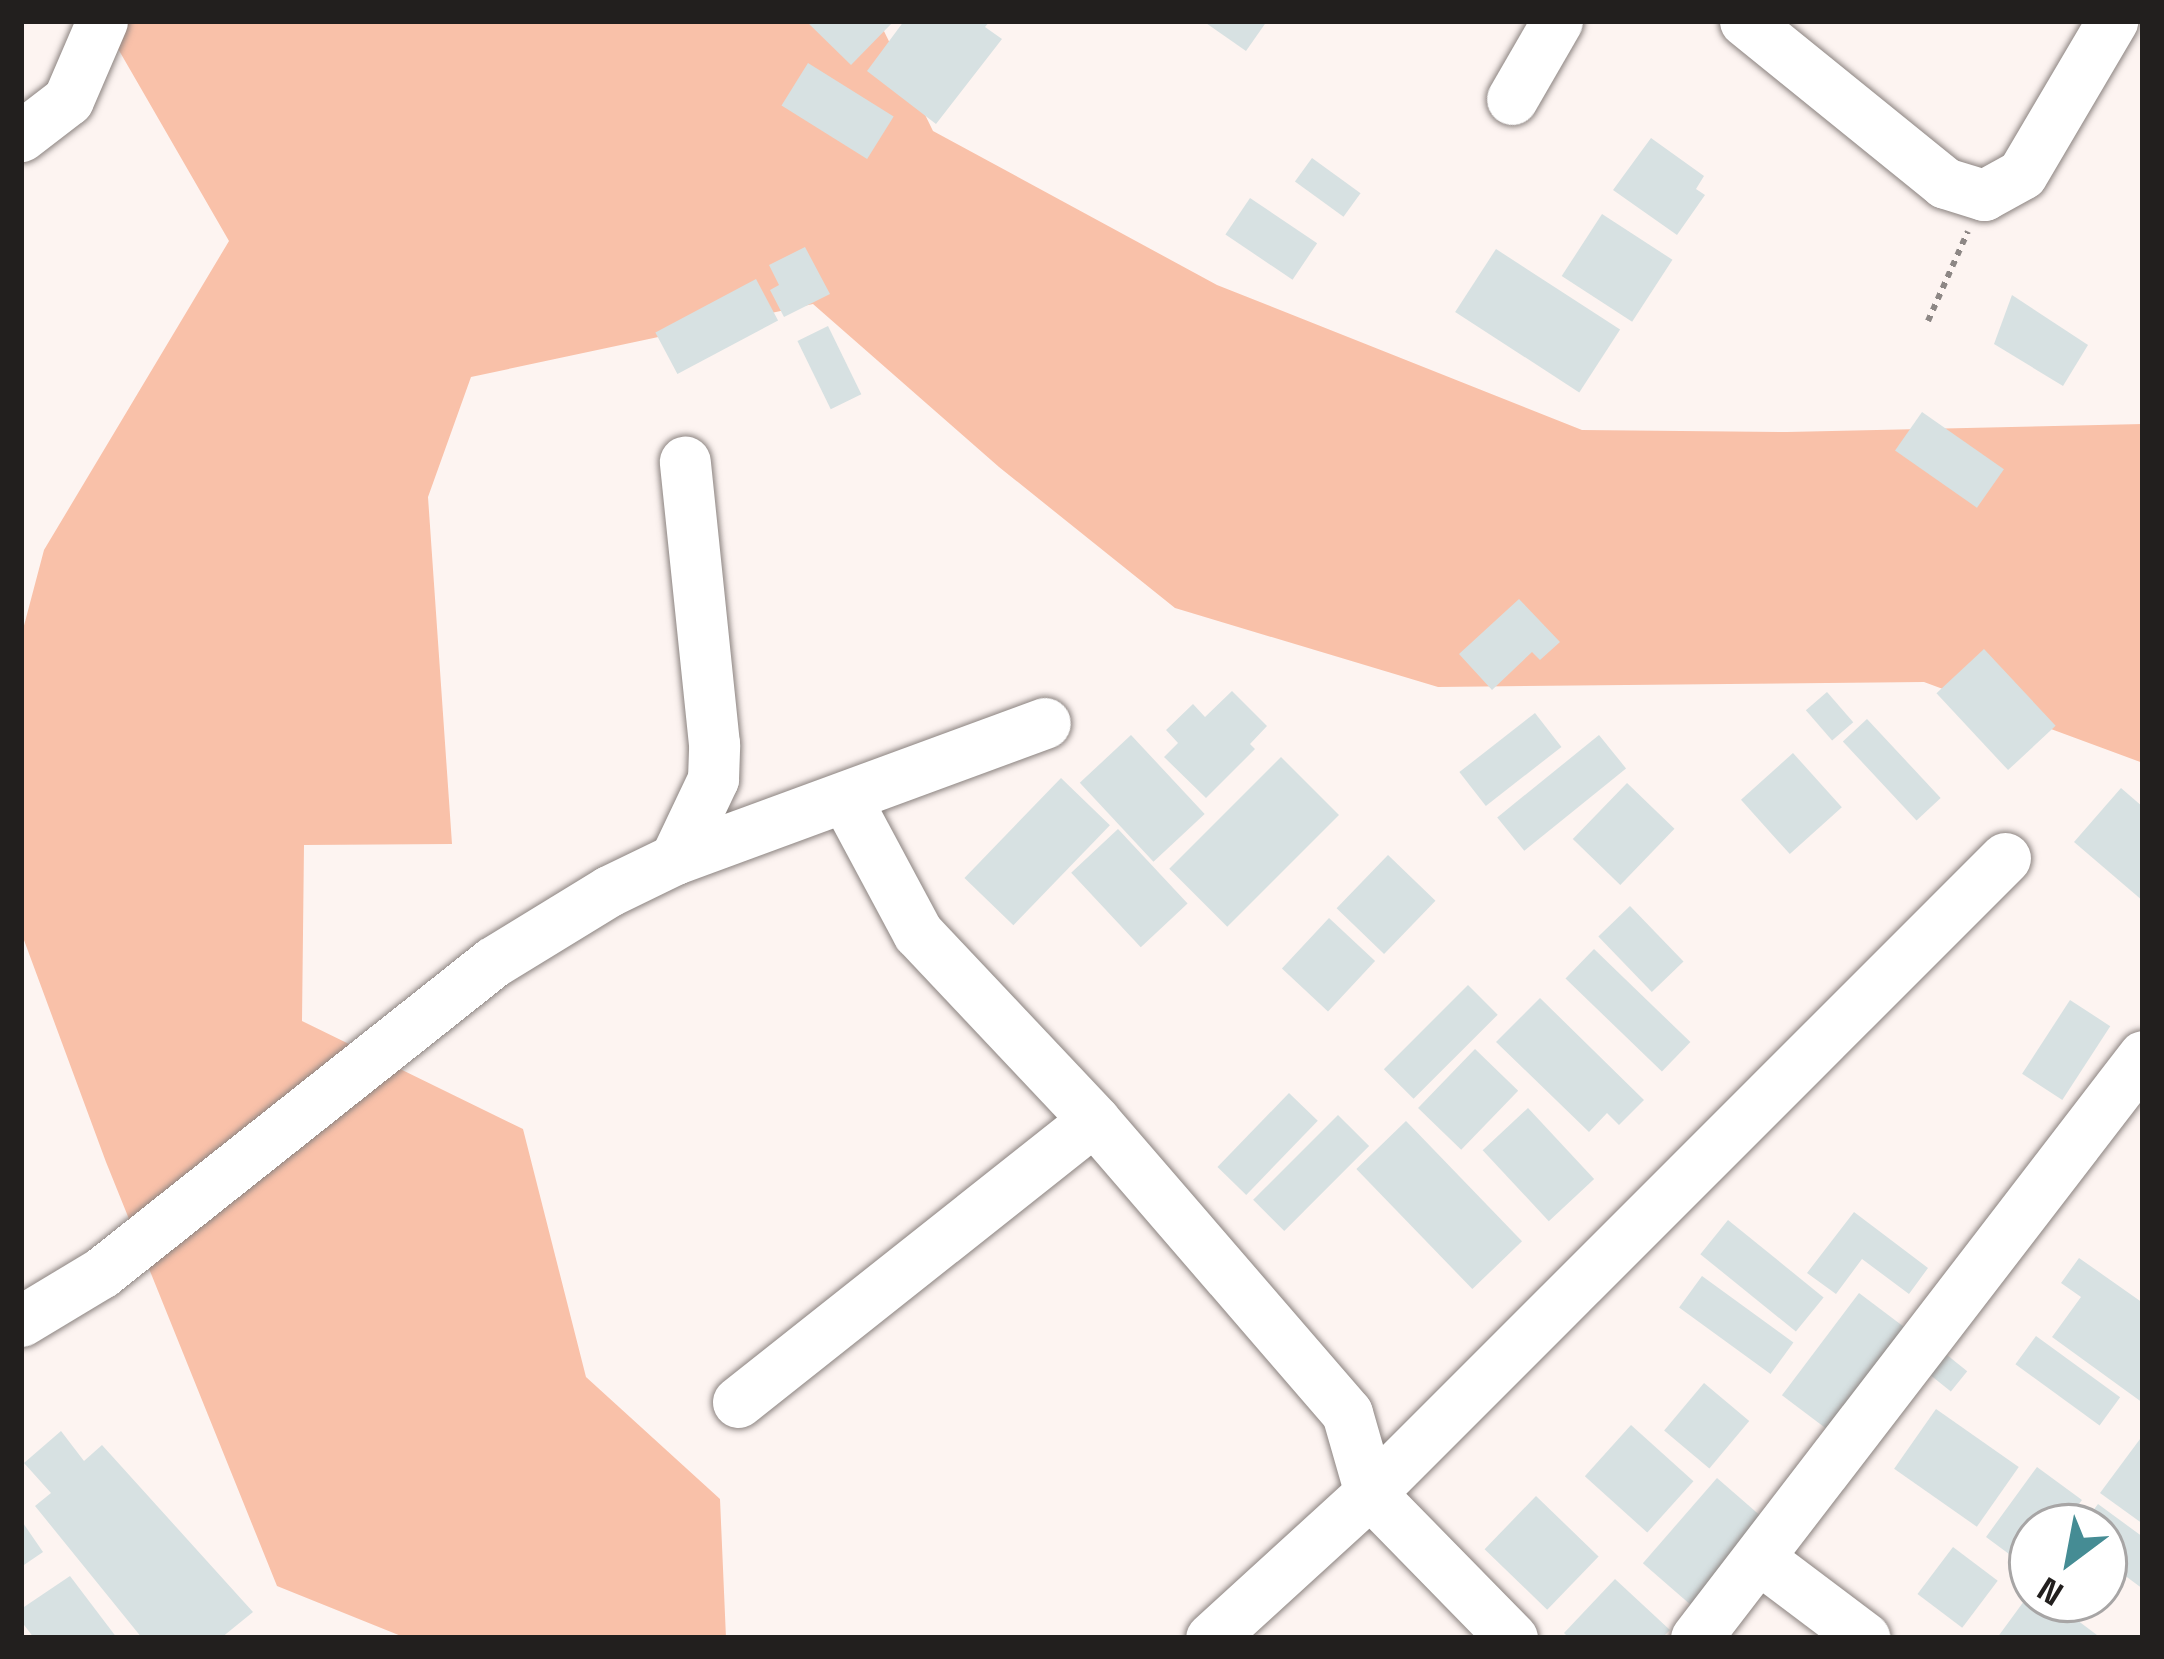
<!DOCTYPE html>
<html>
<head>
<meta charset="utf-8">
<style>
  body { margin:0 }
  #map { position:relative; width:2164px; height:1659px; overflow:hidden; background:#fdf4f1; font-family:"Space Grotesk",sans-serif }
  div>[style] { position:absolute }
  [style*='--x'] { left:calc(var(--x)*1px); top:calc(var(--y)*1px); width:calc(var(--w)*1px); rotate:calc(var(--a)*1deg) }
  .green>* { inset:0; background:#f9c1a9 }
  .building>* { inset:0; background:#d7e1e2; transform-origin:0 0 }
  .path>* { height:6px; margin-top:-3px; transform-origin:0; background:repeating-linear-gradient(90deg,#8d8785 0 6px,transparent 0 12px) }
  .roads { filter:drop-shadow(0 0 3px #8b8380) drop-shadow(0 0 3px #8b8380) }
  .minor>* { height:51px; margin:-25.5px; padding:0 25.5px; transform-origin:25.5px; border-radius:25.5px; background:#fff }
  span { translate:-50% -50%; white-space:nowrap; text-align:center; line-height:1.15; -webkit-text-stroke:12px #fff; paint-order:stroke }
  .frame { position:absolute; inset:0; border:24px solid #221f1e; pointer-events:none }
  .north { position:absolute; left:2008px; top:1503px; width:120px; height:120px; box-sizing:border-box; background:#fff; border:3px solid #a7a5a5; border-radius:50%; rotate:212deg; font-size:33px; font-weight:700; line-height:48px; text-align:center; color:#221f1e }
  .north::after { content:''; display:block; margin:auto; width:42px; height:54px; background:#458c94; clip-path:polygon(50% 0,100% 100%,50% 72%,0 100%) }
</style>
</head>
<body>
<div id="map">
  <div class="green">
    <div style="clip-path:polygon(102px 21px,879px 21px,933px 131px,1217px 285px,1582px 430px,1787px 432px,2143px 424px,2143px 763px,1924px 682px,1438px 687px,1175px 608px,999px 467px,813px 304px,471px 377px,428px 497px,452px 844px,304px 845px,302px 1021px,523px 1129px,586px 1377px,720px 1499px,726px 1638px,406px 1638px,277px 1586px,106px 1162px,21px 932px,21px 637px,44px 550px,229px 241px)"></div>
  </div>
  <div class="building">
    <div style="clip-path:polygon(806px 21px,894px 21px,851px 65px)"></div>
    <div style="clip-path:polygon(904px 21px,990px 21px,985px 27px,1002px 39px,936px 124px,867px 71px)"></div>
    <div style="clip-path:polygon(1203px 21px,1267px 21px,1246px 51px)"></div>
    <div style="left:808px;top:63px;width:101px;height:50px;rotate:32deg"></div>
    <div style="clip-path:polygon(1651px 138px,1704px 176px,1696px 189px,1705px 195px,1677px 235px,1613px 190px)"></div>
    <div style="left:1312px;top:158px;width:60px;height:29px;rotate:36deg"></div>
    <div style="left:1250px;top:198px;width:81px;height:44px;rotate:34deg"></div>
    <div style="left:1602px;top:214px;width:84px;height:74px;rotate:33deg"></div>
    <div style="clip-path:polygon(805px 247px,830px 294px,784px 317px,770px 290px,779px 285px,769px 265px)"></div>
    <div style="left:1496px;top:249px;width:148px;height:75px;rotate:33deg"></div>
    <div style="left:756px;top:279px;width:47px;height:114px;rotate:62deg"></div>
    <div style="clip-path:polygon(2012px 295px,2088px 345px,2063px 386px,1994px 344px)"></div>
    <div style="left:828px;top:326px;width:76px;height:34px;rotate:64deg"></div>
    <div style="left:1922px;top:412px;width:100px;height:47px;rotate:35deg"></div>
    <div style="clip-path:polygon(1519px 599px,1560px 642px,1540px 660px,1532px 652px,1492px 690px,1459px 654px)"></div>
    <div style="left:1984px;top:649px;width:105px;height:65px;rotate:47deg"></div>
    <div style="clip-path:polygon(1232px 691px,1267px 726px,1250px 744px,1255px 749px,1206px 798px,1164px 757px,1178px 743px,1166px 730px,1193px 704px,1205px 717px)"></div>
    <div style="left:1827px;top:692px;width:40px;height:28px;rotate:49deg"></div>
    <div style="left:1535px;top:713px;width:43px;height:96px;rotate:52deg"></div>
    <div style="left:1867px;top:719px;width:108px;height:33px;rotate:47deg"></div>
    <div style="left:1131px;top:735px;width:108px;height:70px;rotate:47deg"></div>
    <div style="left:1599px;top:735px;width:43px;height:131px;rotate:51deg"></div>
    <div style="left:1793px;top:753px;width:73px;height:70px;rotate:48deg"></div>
    <div style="left:1281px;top:757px;width:82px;height:158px;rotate:45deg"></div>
    <div style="left:1061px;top:778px;width:68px;height:139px;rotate:44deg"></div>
    <div style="left:1627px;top:783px;width:66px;height:78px;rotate:44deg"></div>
    <div style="clip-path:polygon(2121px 788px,2143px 807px,2143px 901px,2074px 842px)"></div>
    <div style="left:1118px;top:829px;width:102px;height:64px;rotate:47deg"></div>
    <div style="left:1388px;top:855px;width:66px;height:74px;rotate:44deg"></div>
    <div style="left:1630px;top:906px;width:77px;height:44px;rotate:46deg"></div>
    <div style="left:1329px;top:918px;width:63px;height:69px;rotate:43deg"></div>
    <div style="left:1594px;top:949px;width:134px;height:41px;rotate:44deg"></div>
    <div style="left:1468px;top:985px;width:42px;height:119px;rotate:45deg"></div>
    <div style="clip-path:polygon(1540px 998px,1644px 1100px,1619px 1125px,1607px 1113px,1589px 1132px,1496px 1042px)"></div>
    <div style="left:2070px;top:1000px;width:48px;height:88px;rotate:33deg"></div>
    <div style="left:1475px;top:1049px;width:60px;height:82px;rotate:44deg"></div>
    <div style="left:1289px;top:1093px;width:40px;height:103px;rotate:44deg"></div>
    <div style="left:1528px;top:1108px;width:97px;height:62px;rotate:47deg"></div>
    <div style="left:1338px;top:1115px;width:44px;height:120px;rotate:45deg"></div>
    <div style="left:1406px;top:1121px;width:167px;height:69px;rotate:46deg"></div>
    <div style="clip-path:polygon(1854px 1212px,1928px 1268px,1909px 1294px,1862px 1259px,1836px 1294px,1807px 1273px)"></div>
    <div style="left:1728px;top:1220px;width:123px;height:44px;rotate:39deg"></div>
    <div style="clip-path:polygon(2079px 1258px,2143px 1303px,2143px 1403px,2052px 1337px,2081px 1297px,2061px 1283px)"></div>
    <div style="left:1702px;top:1276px;width:113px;height:39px;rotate:36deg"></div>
    <div style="left:1859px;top:1293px;width:59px;height:128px;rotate:37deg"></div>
    <div style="left:2036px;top:1336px;width:104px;height:35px;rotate:36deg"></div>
    <div style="left:1947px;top:1355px;width:26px;height:26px;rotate:39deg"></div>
    <div style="left:1704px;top:1383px;width:59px;height:62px;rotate:40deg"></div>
    <div style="left:1936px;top:1409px;width:101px;height:73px;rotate:35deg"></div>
    <div style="left:1631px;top:1425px;width:84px;height:69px;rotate:42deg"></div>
    <div style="clip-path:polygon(61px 1431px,84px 1461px,102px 1445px,253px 1612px,221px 1638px,142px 1638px,35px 1506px,51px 1493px,24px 1463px)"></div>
    <div style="clip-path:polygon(2143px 1435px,2143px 1524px,2100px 1493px)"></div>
    <div style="clip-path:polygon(2037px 1467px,2082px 1500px,2062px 1527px,2032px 1527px,2032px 1571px,1986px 1537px)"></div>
    <div style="left:1717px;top:1478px;width:64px;height:113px;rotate:41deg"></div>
    <div style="left:1536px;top:1496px;width:87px;height:74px;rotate:44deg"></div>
    <div style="clip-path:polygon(2098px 1504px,2143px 1537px,2143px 1589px,2104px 1560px,2104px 1527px,2081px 1527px)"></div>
    <div style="clip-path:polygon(21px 1520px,43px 1552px,21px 1567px)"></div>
    <div style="left:1953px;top:1547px;width:56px;height:59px;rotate:37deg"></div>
    <div style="clip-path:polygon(70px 1576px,117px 1638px,34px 1638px,21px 1621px,21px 1609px)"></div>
    <div style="clip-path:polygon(1615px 1579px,1670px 1630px,1662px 1638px,1569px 1638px,1564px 1633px)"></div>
    <div style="clip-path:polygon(2027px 1597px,2040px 1607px,2049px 1599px,2101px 1638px,1997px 1638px)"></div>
  </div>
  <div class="path">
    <div style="--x:1928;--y:321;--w:98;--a:-66"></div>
  </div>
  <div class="roads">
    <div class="minor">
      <div style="--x:1745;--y:21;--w:257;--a:39"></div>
      <div style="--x:1945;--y:183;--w:41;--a:17.1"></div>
      <div style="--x:1984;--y:195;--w:43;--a:-28.9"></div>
      <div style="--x:2022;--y:174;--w:178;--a:-59.5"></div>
      <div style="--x:1512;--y:99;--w:90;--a:-60"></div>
      <div style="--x:21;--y:136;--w:59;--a:-37.5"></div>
      <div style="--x:68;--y:100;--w:86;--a:-66.7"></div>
      <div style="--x:846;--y:799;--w:152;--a:61.8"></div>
      <div style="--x:918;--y:933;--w:257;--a:46.7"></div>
      <div style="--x:1094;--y:1120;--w:387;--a:49.2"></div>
      <div style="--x:1347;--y:1413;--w:83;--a:74"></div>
      <div style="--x:1370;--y:1493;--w:203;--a:45.6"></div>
      <div style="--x:675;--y:859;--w:89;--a:-64.6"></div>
      <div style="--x:713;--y:779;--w:35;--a:-88"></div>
      <div style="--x:714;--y:744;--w:284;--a:-95.9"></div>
      <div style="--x:21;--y:1321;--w:93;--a:-31"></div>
      <div style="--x:101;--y:1273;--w:500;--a:-38.43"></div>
      <div style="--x:493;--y:962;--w:136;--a:-31.5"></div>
      <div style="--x:609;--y:891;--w:73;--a:-25.9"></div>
      <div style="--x:675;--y:859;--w:394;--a:-20.2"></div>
      <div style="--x:738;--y:1402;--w:454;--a:-38.4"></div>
      <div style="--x:1760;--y:1559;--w:131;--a:37"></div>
      <div style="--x:1211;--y:1638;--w:215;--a:-42.4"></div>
      <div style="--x:1370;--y:1493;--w:898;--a:-45"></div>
      <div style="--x:1696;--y:1638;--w:734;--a:-52.47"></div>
    </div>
  </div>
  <div class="frame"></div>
  <div class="north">N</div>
</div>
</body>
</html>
